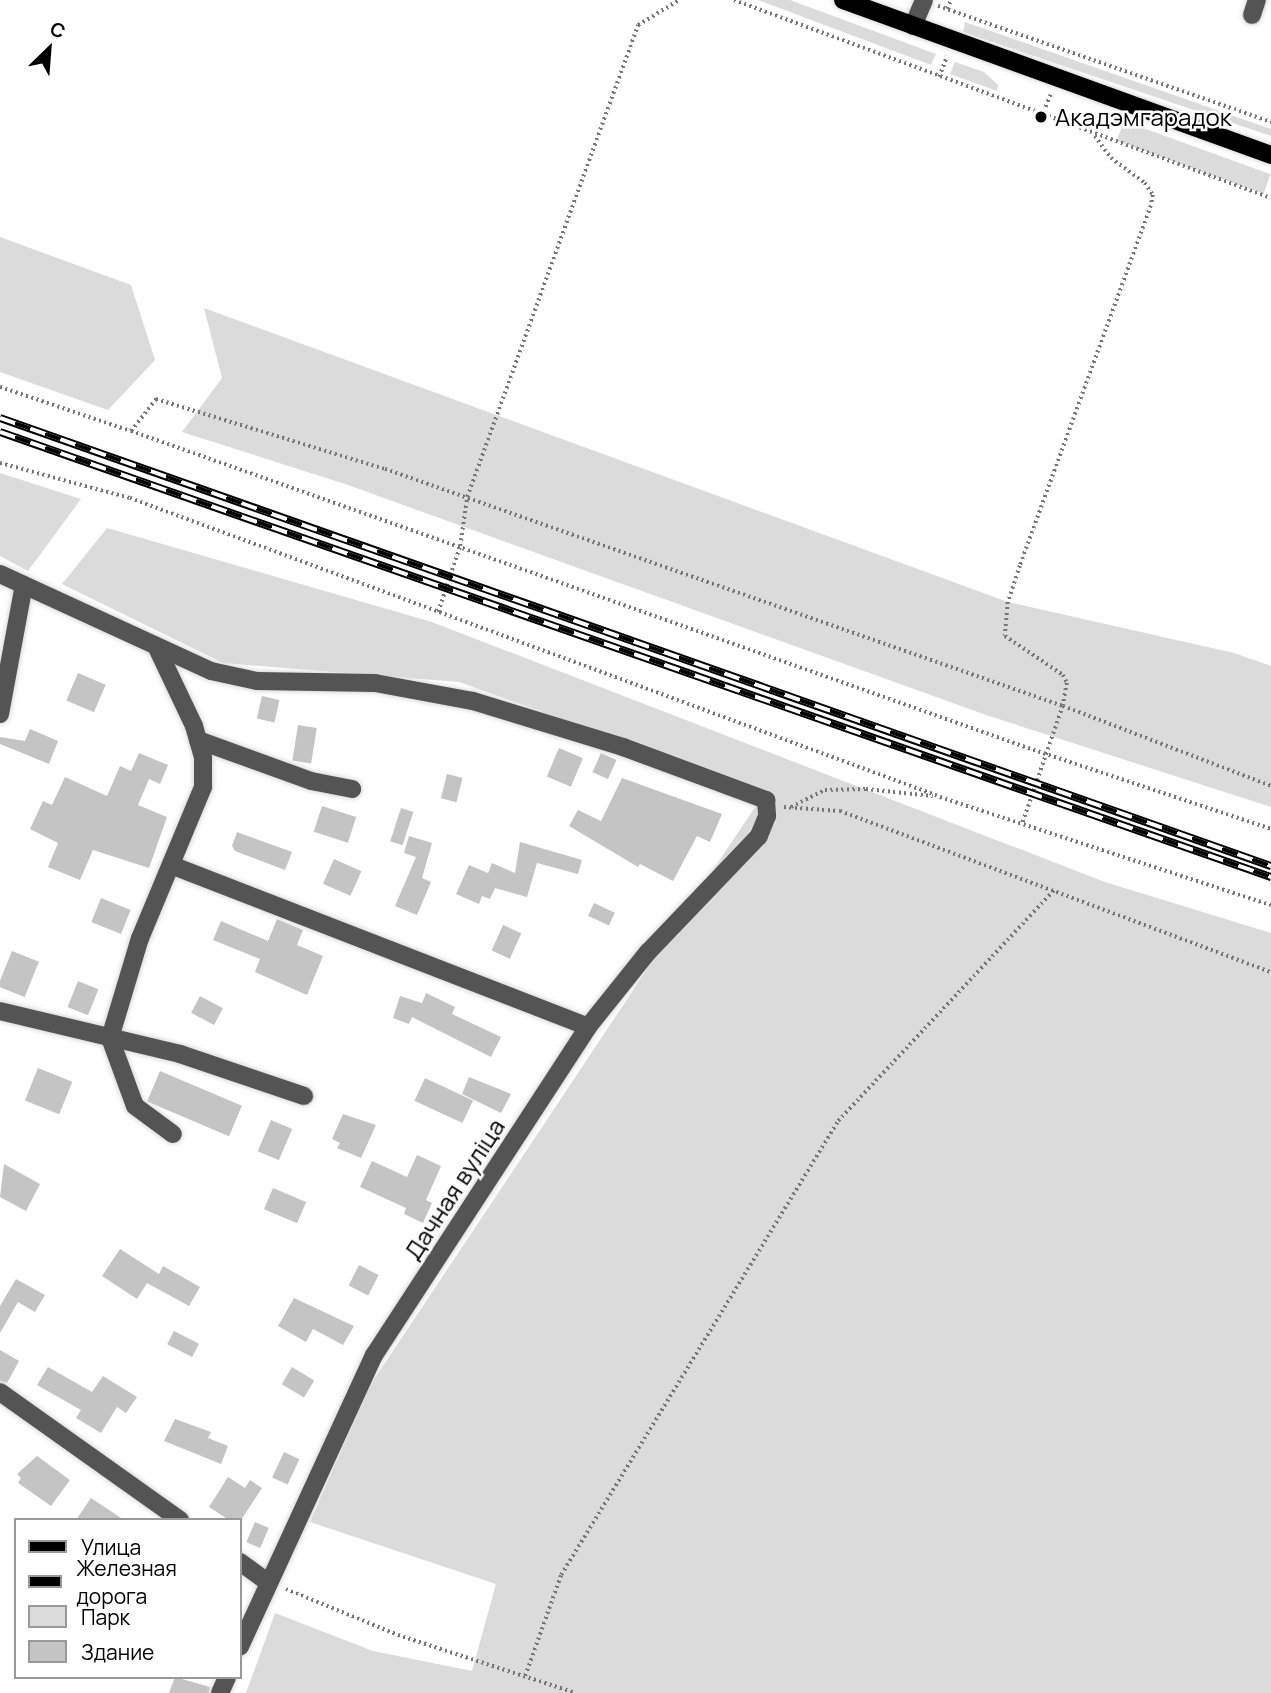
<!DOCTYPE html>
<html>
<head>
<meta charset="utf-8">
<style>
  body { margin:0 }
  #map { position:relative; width:1271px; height:1693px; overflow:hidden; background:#fff; font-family:Manrope,sans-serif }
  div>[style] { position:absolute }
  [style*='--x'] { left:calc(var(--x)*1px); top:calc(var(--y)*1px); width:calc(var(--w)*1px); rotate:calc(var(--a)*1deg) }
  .green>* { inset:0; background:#dbdbdb; transform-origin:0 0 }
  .building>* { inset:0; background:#c4c4c4; transform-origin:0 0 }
  .path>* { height:3.5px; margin-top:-1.75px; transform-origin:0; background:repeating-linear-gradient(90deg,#767676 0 2px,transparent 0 5.5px) }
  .roads { filter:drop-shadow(0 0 2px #dbdbdb) drop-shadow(0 0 2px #dbdbdb) }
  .minor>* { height:18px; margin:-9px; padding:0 9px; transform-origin:9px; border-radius:9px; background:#545454 }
  .major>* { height:18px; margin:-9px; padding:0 9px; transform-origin:9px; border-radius:9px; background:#000 }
  .rail>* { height:8px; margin-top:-4px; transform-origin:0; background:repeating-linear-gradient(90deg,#fff 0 16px,#000 0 32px); box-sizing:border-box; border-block:2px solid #000 }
  .dots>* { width:19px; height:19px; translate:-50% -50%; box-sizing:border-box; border:4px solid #fff; border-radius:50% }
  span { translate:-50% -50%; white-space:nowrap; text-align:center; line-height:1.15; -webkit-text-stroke:5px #fff; paint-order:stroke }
  .poi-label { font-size:24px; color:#000 }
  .left { translate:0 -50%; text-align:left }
  .street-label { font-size:24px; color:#000 }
  .legend { position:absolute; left:14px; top:1518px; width:228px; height:161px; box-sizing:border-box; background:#fff; border:2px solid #999; margin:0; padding:9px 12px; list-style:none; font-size:21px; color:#000 }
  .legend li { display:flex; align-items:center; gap:14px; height:35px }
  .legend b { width:35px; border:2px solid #999 }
  .north { position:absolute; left:14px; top:14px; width:70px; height:70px; -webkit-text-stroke:5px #fff; paint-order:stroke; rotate:25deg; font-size:19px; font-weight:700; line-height:28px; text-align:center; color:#000 }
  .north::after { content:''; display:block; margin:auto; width:24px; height:32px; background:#000; clip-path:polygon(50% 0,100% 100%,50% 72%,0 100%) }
</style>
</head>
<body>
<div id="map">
  <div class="green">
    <div style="clip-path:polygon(758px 0,790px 0,936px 54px,931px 65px)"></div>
    <div style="clip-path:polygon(965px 22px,1271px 129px,1271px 136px,963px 32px)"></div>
    <div style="clip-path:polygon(955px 62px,984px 72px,998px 85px,997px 91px,950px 74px)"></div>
    <div style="left:1124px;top:121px;width:156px;height:21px;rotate:20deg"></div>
    <div style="clip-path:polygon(0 237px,131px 285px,155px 360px,108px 410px,0 372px)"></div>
    <div style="clip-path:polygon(204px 308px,1008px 602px,1234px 653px,1271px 666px,1271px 807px,986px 715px,345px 484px,182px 432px,222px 378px)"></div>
    <div style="clip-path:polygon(0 473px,81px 499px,28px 571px,0 556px)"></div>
    <div style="clip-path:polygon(107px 528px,432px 622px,1105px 882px,1271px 933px,1271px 1693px,246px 1693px,275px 1613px,373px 1651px,472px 1671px,496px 1584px,310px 1522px,369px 1387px,765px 792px,459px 682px,223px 663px,62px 584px)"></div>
  </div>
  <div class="building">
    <div style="left:78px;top:673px;width:30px;height:30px;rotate:23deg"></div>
    <div style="left:262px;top:696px;width:18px;height:23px;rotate:13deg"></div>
    <div style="left:298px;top:725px;width:19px;height:36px;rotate:9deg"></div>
    <div style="clip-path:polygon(30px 729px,58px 741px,49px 764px,0 744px,0 737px,25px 741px)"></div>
    <div style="left:559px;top:748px;width:26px;height:31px;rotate:23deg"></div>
    <div style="clip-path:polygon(139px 753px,168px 765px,160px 784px,149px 779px,138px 805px,167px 817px,149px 868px,93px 850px,80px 880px,48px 867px,58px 843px,30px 829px,43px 801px,52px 805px,65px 777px,107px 796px,120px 766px,131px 771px)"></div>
    <div style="left:601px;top:753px;width:17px;height:21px;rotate:24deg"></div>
    <div style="left:447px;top:774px;width:16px;height:25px;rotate:14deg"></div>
    <div style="clip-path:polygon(622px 778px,722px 814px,710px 842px,697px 836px,673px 881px,640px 864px,638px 867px,569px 826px,578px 810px,601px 821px)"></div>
    <div style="left:322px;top:806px;width:36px;height:27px;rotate:18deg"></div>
    <div style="left:401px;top:808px;width:13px;height:35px;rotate:18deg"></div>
    <div style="clip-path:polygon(237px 832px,292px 852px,285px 870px,235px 851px,232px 846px)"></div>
    <div style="clip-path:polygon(409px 836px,432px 843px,422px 878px,431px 882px,417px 915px,395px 906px,416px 857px,404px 853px)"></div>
    <div style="clip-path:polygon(520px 842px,582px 860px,578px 874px,537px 863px,527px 897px,495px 888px,490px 899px,482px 896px,479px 904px,456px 894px,469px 865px,488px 873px,492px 863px,515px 873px)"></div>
    <div style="left:334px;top:859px;width:30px;height:27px;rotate:24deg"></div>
    <div style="left:101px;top:898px;width:32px;height:26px;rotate:22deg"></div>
    <div style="left:594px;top:903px;width:23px;height:14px;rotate:25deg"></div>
    <div style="clip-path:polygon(277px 919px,303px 930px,297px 945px,323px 956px,307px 995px,255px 972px,260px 959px,213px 940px,221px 921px,268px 941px)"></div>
    <div style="left:503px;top:925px;width:20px;height:28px;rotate:24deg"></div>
    <div style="left:12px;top:951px;width:29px;height:38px;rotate:22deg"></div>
    <div style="left:78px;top:981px;width:22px;height:28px;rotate:22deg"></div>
    <div style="clip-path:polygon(426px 993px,455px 1007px,452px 1014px,501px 1037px,491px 1057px,412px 1017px,409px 1024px,393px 1018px,400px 996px,422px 1003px)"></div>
    <div style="left:200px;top:996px;width:26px;height:19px;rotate:28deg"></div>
    <div style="left:38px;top:1068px;width:37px;height:35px;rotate:22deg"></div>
    <div style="left:160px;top:1071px;width:89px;height:33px;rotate:23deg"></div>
    <div style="clip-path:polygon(469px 1077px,511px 1094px,501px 1113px,462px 1094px)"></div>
    <div style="left:425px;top:1078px;width:53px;height:25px;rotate:25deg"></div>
    <div style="clip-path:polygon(343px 1114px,376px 1125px,361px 1158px,337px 1148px,340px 1143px,332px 1139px)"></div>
    <div style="left:271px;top:1120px;width:23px;height:34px;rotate:23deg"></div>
    <div style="clip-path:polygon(417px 1155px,441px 1166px,426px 1200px,432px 1203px,423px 1223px,404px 1214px,406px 1208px,360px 1187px,372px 1161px,407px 1177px)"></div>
    <div style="clip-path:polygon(4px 1164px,40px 1184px,26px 1211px,0 1197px)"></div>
    <div style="left:273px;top:1188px;width:36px;height:23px;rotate:23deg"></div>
    <div style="clip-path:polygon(120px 1249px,159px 1274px,163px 1266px,200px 1287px,189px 1306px,147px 1283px,137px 1299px,102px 1276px)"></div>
    <div style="left:359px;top:1265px;width:22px;height:23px;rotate:27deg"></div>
    <div style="clip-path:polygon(16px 1279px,45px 1295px,35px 1312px,18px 1302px,0 1333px,0 1306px)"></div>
    <div style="clip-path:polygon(294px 1298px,354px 1326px,343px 1345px,313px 1329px,306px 1342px,278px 1326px)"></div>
    <div style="left:174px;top:1331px;width:28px;height:15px;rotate:27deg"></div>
    <div style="clip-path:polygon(0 1350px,19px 1361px,7px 1383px,0 1381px)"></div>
    <div style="clip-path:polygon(48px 1367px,92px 1392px,103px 1376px,137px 1397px,126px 1413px,117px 1407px,101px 1433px,76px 1418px,81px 1410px,37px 1385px)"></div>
    <div style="left:292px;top:1367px;width:26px;height:20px;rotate:31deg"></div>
    <div style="clip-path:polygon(175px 1419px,211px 1432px,208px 1438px,228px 1446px,221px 1464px,164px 1441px)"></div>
    <div style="left:284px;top:1452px;width:17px;height:28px;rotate:25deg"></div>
    <div style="clip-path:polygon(37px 1456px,70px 1480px,51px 1506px,18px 1483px,21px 1478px,17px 1474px)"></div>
    <div style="clip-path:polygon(228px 1477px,245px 1488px,250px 1480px,262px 1488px,241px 1520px,229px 1520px,209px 1507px)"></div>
    <div style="clip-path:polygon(91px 1498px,124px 1520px,76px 1520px)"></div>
    <div style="left:255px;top:1522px;width:15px;height:22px;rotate:23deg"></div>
    <div style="clip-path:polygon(175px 1677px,210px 1687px,209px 1693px,169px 1693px)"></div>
  </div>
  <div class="path">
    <div style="--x:734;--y:0;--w:572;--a:20.24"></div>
    <div style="--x:938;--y:6;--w:353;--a:19.2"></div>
    <div style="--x:947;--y:9;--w:10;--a:-66"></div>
    <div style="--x:939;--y:77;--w:22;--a:-69"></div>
    <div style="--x:1041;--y:117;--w:26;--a:-67"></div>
    <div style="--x:1095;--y:136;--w:27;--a:54"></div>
    <div style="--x:1111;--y:158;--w:42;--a:36.3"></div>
    <div style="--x:1145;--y:183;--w:14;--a:56"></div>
    <div style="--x:1153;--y:195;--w:11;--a:100"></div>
    <div style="--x:1151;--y:206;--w:383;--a:110"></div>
    <div style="--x:1020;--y:566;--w:38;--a:108"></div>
    <div style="--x:1008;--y:602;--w:34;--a:95"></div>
    <div style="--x:1005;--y:636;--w:70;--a:33.9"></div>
    <div style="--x:1063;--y:675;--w:9;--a:63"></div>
    <div style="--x:1067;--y:683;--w:23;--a:100"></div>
    <div style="--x:1063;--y:706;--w:223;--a:21"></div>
    <div style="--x:0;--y:387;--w:138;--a:18.6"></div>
    <div style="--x:131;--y:431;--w:41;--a:-52"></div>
    <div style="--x:156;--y:399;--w:239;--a:17"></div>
    <div style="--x:385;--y:469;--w:718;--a:19.27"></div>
    <div style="--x:1063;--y:706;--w:126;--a:109"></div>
    <div style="--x:131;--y:431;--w:951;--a:19.46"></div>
    <div style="--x:1028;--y:748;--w:256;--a:18.4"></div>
    <div style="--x:0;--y:463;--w:135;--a:15.1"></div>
    <div style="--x:130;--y:498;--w:864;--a:20.24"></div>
    <div style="--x:438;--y:612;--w:70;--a:-71.6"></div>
    <div style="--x:460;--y:546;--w:49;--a:-81.9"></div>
    <div style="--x:467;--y:497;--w:502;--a:-70.09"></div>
    <div style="--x:638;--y:25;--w:48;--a:-31.4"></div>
    <div style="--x:940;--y:797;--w:348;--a:18.1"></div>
    <div style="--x:784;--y:807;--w:56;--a:4.1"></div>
    <div style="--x:840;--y:811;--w:460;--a:20.5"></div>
    <div style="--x:791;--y:807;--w:38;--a:-27"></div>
    <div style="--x:825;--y:790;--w:41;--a:-1.4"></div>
    <div style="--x:866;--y:789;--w:67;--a:6"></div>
    <div style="--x:286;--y:1589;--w:121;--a:22.3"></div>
    <div style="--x:398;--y:1635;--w:186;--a:18.1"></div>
    <div style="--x:525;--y:1676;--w:107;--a:-70.4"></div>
    <div style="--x:561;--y:1575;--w:532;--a:-58.61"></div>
    <div style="--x:838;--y:1121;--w:318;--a:-46.9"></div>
  </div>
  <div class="roads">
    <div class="minor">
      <div style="--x:1252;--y:15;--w:16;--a:-72"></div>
      <div style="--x:913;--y:26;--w:28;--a:-67"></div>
      <div style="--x:0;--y:574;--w:232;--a:24.7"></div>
      <div style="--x:211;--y:671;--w:47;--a:12.3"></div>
      <div style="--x:257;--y:681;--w:118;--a:1"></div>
      <div style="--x:375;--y:683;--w:100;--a:10.4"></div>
      <div style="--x:473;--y:701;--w:157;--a:17"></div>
      <div style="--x:623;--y:747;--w:153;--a:20.3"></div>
      <div style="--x:766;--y:800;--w:16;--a:86"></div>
      <div style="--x:767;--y:816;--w:22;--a:112"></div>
      <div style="--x:759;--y:836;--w:161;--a:133.7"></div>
      <div style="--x:648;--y:952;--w:96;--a:128.7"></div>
      <div style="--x:588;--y:1027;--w:392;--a:123.1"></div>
      <div style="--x:374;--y:1355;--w:321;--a:114.7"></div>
      <div style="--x:157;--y:648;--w:86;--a:64.6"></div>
      <div style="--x:194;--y:726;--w:32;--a:74"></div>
      <div style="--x:203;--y:757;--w:30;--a:90"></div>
      <div style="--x:203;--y:787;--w:164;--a:112.6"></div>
      <div style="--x:140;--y:938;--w:104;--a:106.7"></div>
      <div style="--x:110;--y:1038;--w:72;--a:69.8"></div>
      <div style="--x:135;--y:1106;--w:47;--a:36.4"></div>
      <div style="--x:0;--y:714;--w:131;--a:-79.5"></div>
      <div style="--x:198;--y:740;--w:120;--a:19.9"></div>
      <div style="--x:311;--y:781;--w:42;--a:11"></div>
      <div style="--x:171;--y:865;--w:447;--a:21.2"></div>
      <div style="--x:0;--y:1011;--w:185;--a:13.4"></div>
      <div style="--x:180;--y:1054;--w:131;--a:18.7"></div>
      <div style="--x:0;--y:1392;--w:221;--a:35.4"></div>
      <div style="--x:240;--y:1562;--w:34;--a:36"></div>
      <div style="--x:220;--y:1693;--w:17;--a:-66"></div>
    </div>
    <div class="major">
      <div style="--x:843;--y:0;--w:455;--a:19.9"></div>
    </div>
  </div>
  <div class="rail">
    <div style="--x:0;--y:418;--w:1348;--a:19.42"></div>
    <div style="--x:0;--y:432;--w:1347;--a:19.3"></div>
  </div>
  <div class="dots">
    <div style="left:1041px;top:117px;background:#000"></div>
  </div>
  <div class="poi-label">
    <span class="left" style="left:1055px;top:117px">Акадэмгарадок</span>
  </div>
  <div class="street-label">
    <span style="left:454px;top:1189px;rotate:-57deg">Дачная вуліца</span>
  </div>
  <ul class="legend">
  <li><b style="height:9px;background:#000"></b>Улица</li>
  <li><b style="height:9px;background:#000"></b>Железная дорога</li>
  <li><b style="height:19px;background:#dbdbdb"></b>Парк</li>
  <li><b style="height:19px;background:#c4c4c4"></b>Здание</li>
  </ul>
  <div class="north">С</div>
</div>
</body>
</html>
